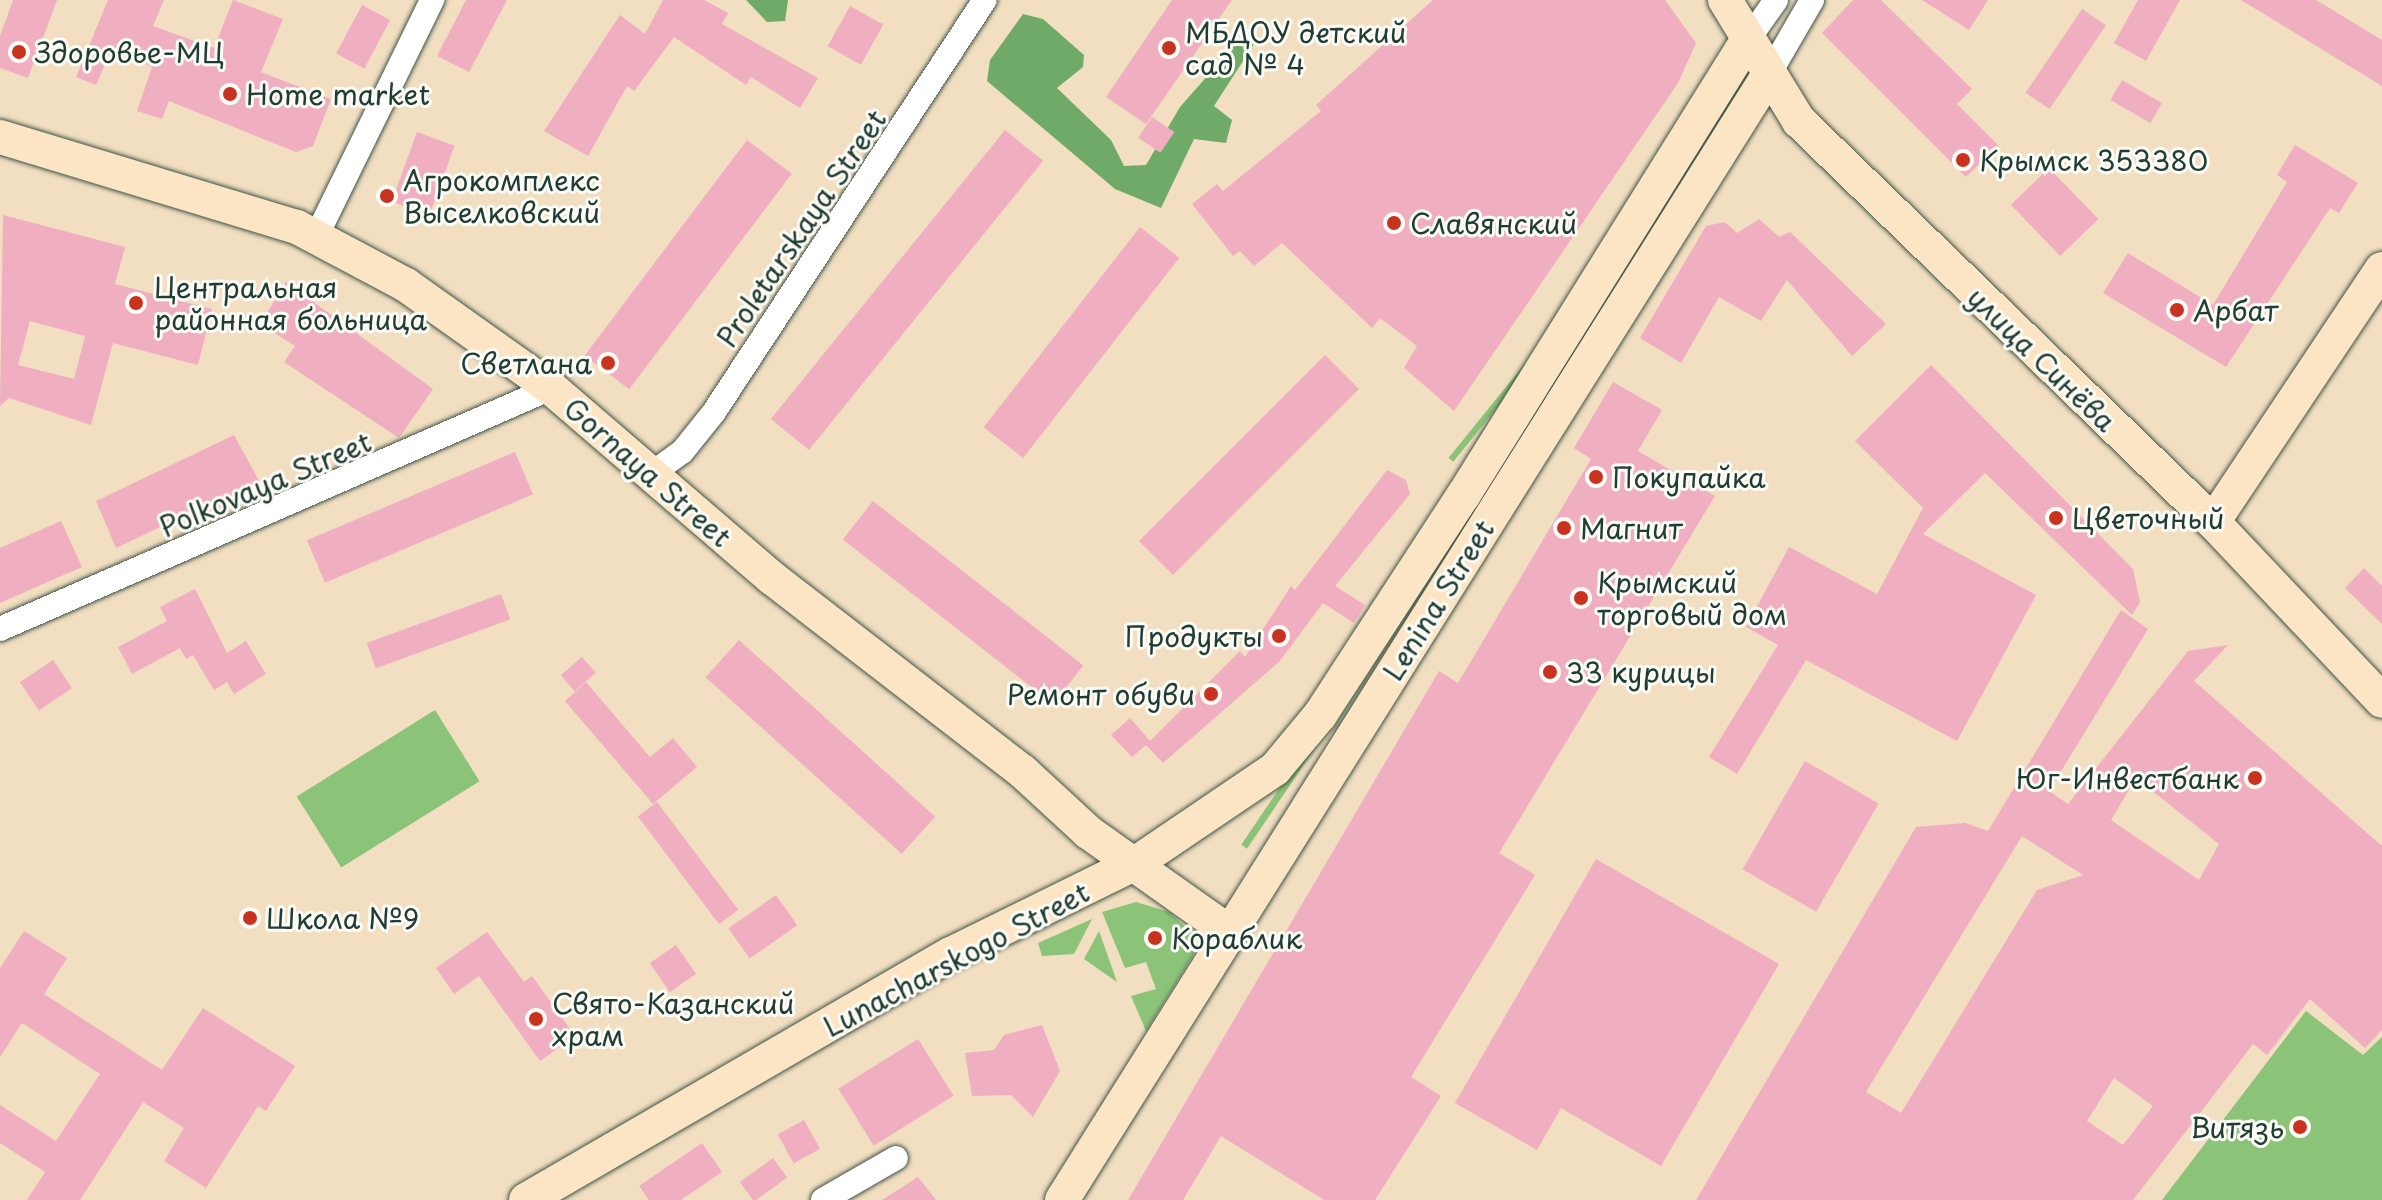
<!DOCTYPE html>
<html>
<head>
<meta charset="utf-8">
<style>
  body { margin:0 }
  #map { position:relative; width:2382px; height:1200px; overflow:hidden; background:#f2dec0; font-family:"Playpen Sans",sans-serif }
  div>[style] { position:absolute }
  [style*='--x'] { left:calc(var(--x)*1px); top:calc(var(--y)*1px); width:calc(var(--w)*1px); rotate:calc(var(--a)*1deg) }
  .green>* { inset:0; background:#8bc478; transform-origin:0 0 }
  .forest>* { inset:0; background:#70aa68 }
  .building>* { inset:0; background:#efafc1; transform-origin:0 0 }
  .roads { filter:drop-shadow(0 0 2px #3f5549) drop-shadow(0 0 2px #3f5549) }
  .street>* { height:24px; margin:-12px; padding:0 12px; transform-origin:12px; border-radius:12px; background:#fff }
  .secondary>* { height:34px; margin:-17px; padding:0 17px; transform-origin:17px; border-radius:17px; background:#fce5c4 }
  .dots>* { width:22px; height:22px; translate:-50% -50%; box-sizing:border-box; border:4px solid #fdfcf7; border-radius:50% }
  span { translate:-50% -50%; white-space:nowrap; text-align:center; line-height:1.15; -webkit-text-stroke:6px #fdfcf7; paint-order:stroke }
  .poi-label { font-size:28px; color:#1f3d34 }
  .left { translate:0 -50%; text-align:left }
  .right { translate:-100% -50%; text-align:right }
  .street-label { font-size:28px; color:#1f3d34 }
</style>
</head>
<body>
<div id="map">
  <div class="green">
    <div style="left:1689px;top:161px;width:6px;height:382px;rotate:39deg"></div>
    <div style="left:1461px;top:519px;width:7px;height:393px;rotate:34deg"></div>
    <div style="left:435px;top:710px;width:84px;height:163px;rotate:58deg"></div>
    <div style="clip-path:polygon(1136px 902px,1169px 912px,1192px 933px,1194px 954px,1146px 1031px,1131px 996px,1156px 989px,1146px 962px,1125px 968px,1102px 912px)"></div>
    <div style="clip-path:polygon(1092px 919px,1074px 954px,1042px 956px,1038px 943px)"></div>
    <div style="clip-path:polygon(1099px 931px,1117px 982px,1084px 959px)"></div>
    <div style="clip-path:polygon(2306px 1011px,2363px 1055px,2382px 1037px,2382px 1200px,2162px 1200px)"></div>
  </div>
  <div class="forest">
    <div style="clip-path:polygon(746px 0,788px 0,785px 21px,767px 22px)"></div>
    <div style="clip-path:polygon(1023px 14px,1043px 19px,1084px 55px,1083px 67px,1057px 88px,1111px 140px,1124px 166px,1146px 165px,1180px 107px,1246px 32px,1256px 41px,1214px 106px,1232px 120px,1226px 143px,1194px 139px,1161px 208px,1115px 189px,987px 81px,990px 60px)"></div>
  </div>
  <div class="building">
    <div style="clip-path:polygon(13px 0,57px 0,28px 78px,0 68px,0 36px)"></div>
    <div style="clip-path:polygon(108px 0,164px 0,153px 26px,214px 48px,233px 0,283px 19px,261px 72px,331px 99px,313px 146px,296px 152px,169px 101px,162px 119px,137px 111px,152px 67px,111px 50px,96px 85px,76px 77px)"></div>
    <div style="clip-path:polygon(466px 0,507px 0,469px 72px,437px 56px)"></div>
    <div style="clip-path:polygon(663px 0,704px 0,728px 13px,722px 24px,818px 78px,800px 108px,751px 77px,746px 85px,674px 37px,634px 91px,627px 86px,588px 156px,544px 131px,620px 15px,645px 34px)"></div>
    <div style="clip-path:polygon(1172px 0,1232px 0,1146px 124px,1106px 97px)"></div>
    <div style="clip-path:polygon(1433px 0,1665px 0,1696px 43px,1678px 83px,1454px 411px,1404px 368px,1417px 346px,1380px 318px,1372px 328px,1282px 243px,1254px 266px,1240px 251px,1233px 256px,1192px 204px,1217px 184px,1223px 191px,1321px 111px,1316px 105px)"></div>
    <div style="clip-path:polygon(1853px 0,1881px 0,1972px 89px,1957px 104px,1998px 145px,1966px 177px,1822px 33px)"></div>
    <div style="clip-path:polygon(1922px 0,1988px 0,1969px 30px)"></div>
    <div style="clip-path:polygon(2138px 0,2180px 0,2146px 61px,2114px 43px)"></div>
    <div style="clip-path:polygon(2241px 0,2316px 0,2382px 40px,2382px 86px)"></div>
    <div style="left:362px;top:5px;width:32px;height:55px;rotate:28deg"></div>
    <div style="left:850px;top:6px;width:38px;height:46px;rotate:29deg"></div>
    <div style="left:2082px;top:9px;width:29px;height:101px;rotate:34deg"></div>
    <div style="left:2122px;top:80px;width:46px;height:23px;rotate:30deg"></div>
    <div style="left:1152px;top:117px;width:27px;height:25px;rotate:34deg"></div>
    <div style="left:1005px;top:130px;width:49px;height:372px;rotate:39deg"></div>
    <div style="left:417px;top:132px;width:40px;height:74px;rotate:20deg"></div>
    <div style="left:747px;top:140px;width:56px;height:270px;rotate:37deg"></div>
    <div style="clip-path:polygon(2295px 145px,2358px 183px,2339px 213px,2330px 208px,2226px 367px,2103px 293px,2128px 253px,2213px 305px,2287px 182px,2277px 175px)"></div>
    <div style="left:2049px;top:168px;width:71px;height:53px;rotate:46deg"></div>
    <div style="clip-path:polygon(evenodd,3px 215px,125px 247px,115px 284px,212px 309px,198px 365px,113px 343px,91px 425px,9px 398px,0 406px,3px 215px,30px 321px,85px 336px,74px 379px,18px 365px,30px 321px)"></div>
    <div style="clip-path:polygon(1759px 219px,1779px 237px,1790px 232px,1886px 324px,1852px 356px,1787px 280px,1761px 321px,1719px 297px,1681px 363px,1640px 338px,1706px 226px,1725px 222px,1737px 233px)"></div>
    <div style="left:1140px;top:227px;width:50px;height:254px;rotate:38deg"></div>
    <div style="clip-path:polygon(286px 282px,433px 389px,399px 438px,284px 362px,295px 346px,260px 324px)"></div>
    <div style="left:1325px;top:355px;width:48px;height:263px;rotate:45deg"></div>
    <div style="clip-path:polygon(1931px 365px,2133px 569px,2140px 602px,2132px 615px,1985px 473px,1923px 534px,2036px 595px,1957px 741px,1806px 660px,1737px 774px,1709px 757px,1778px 645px,1746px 627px,1789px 547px,1877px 594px,1923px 508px,1855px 441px)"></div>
    <div style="clip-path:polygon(1613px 382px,1662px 410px,1638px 451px,1715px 496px,1499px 853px,1535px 875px,1411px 1077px,1441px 1096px,1375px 1200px,1324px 1200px,1221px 1136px,1183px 1200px,1128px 1200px,1439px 671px,1458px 683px,1591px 459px,1574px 448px)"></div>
    <div style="clip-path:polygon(234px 435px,262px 486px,205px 517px,171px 522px,116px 548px,96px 501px)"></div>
    <div style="left:515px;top:452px;width:46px;height:226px;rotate:67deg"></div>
    <div style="clip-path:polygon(1387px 470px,1406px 480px,1410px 494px,1335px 586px,1365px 605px,1354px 623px,1323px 603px,1279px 662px,1163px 763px,1146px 745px,1132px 757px,1111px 735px,1130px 718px,1150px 741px,1240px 651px,1245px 657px,1291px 586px,1295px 590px)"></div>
    <div style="left:873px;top:501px;width:267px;height:49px;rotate:38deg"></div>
    <div style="clip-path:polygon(61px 521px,82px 567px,0 603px,0 548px)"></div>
    <div style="clip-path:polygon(2364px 568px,2382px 586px,2382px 624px,2345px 588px)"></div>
    <div style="clip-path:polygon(195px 589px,227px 653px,246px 641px,266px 674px,234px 694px,227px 682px,214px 690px,193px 655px,186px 659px,180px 648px,132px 674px,118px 647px,167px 621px,160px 607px)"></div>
    <div style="left:501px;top:594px;width:27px;height:143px;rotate:70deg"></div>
    <div style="clip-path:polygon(evenodd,2121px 610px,2148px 629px,2049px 791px,2068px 804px,2188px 651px,2228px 645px,2194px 681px,2382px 846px,2382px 1030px,2365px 1048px,2310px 999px,2267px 1055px,2253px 1044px,2133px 1200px,1696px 1200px,1916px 827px,1965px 823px,1988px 831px,2121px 610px,2136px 778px,2219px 844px,2199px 880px,2111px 820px,2136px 778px,2121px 610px,2022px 836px,2083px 875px,2037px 890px,1901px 1113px,1866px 1092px,2022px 836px,2121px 610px,2114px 1078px,2153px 1106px,2123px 1145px,2087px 1121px,2114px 1078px)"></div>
    <div style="left:739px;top:640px;width:264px;height:50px;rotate:42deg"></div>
    <div style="left:582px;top:657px;width:21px;height:28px;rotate:49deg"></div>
    <div style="left:53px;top:660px;width:34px;height:40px;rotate:56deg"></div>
    <div style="clip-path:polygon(586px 682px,650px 757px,673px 738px,697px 767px,653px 804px,565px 701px)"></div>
    <div style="left:1805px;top:761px;width:85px;height:125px;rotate:30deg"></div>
    <div style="left:657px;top:802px;width:135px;height:24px;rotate:53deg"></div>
    <div style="clip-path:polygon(1596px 859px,1779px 964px,1661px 1166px,1561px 1108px,1537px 1150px,1455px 1103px)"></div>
    <div style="left:776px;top:895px;width:37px;height:58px;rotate:55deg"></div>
    <div style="clip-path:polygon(24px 931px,67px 958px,44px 994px,162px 1070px,203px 1008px,295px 1066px,266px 1111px,258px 1106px,206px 1188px,164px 1161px,184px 1128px,143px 1102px,80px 1200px,27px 1200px,45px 1172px,0 1143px,0 1105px,56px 1141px,100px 1074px,22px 1023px,0 1057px,0 968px)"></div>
    <div style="clip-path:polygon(487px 932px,524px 982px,532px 976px,575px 1036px,540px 1061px,479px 976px,454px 994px,436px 968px)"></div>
    <div style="left:676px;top:945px;width:35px;height:32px;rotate:55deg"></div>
    <div style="clip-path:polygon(1042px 1025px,1060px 1071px,1033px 1117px,1011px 1095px,972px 1096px,965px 1053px,994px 1050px,1004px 1035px)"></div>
    <div style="left:918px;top:1039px;width:67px;height:94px;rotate:58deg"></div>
    <div style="left:804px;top:1120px;width:33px;height:30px;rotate:61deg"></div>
    <div style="clip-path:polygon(702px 1143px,722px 1172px,681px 1200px,649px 1200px,639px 1186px)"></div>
    <div style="left:773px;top:1158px;width:24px;height:41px;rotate:54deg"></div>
    <div style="clip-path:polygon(918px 1177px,936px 1200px,882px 1200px)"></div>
  </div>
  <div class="roads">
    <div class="street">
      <div style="--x:1747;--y:41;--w:50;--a:-54.7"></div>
      <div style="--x:1768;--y:76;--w:88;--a:-59.9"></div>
      <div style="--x:317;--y:235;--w:262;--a:-63.9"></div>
      <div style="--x:650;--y:475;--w:39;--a:-36"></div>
      <div style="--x:682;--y:452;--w:51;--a:-51.3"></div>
      <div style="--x:714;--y:412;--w:493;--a:-56.7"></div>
      <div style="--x:0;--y:629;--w:601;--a:-23.62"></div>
      <div style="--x:823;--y:1200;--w:84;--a:-29.9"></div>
    </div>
    <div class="secondary">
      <div style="--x:1725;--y:0;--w:142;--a:58.6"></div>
      <div style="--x:1799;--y:121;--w:576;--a:44.09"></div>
      <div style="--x:2213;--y:522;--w:246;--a:46.6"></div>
      <div style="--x:0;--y:137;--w:310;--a:16.9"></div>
      <div style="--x:297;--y:227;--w:123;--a:28"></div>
      <div style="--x:406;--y:285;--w:178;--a:35.4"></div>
      <div style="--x:551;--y:388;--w:291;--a:40.7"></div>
      <div style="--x:772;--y:578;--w:316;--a:37.7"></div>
      <div style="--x:1022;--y:771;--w:90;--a:42.7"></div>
      <div style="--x:1088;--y:832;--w:171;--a:35.3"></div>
      <div style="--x:2213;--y:522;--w:304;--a:-56.3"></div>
      <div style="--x:526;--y:1200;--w:491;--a:-30.1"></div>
      <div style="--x:951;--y:954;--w:206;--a:-26.2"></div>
      <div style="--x:1136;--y:863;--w:168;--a:-34.1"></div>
      <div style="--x:1275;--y:769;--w:70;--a:-50.2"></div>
      <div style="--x:1320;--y:715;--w:262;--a:-56.9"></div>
      <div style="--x:1463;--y:496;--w:536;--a:-58.03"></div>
      <div style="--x:1062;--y:1200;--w:1327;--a:-57.87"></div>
    </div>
  </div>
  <div class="dots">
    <div style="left:1169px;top:48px;background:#c8321e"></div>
    <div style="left:19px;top:52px;background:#c8321e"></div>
    <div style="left:230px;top:94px;background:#c8321e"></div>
    <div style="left:1963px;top:160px;background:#c8321e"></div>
    <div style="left:387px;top:196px;background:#c8321e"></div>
    <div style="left:1394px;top:223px;background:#c8321e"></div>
    <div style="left:136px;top:303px;background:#c8321e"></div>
    <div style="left:2177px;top:310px;background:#c8321e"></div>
    <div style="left:608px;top:363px;background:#c8321e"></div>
    <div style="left:1596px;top:477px;background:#c8321e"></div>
    <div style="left:2056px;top:518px;background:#c8321e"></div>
    <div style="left:1564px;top:528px;background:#c8321e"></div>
    <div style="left:1581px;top:598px;background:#c8321e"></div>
    <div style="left:1279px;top:636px;background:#c8321e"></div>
    <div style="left:1550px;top:672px;background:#c8321e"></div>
    <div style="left:1211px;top:694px;background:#c8321e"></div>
    <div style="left:2255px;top:778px;background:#c8321e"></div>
    <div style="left:250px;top:918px;background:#c8321e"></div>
    <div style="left:1155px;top:938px;background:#c8321e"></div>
    <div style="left:536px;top:1019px;background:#c8321e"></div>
    <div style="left:2300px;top:1127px;background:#c8321e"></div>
  </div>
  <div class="poi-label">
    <span class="left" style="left:1185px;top:48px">МБДОУ детский<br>сад № 4</span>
    <span class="left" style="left:35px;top:52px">Здоровье-МЦ</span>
    <span class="left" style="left:246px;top:94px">Home market</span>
    <span class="left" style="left:1979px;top:160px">Крымск 353380</span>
    <span class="left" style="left:403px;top:196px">Агрокомплекс<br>Выселковский</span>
    <span class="left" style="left:1410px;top:223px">Славянский</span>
    <span class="left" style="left:154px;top:303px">Центральная<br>районная больница</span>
    <span class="left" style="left:2193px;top:310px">Арбат</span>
    <span class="right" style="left:592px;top:363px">Светлана</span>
    <span class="left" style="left:1612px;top:477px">Покупайка</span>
    <span class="left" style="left:2072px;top:518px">Цветочный</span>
    <span class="left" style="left:1580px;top:528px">Магнит</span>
    <span class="left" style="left:1597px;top:598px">Крымский<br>торговый дом</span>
    <span class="right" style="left:1263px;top:636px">Продукты</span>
    <span class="left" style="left:1566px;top:672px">33 курицы</span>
    <span class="right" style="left:1195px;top:694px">Ремонт обуви</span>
    <span class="right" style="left:2239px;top:778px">Юг-Инвестбанк</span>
    <span class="left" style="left:266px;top:918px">Школа №9</span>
    <span class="left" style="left:1171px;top:938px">Кораблик</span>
    <span class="left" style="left:552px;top:1019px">Свято-Казанский<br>храм</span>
    <span class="right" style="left:2284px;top:1127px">Витязь</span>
  </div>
  <div class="street-label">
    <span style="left:801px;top:228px;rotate:-56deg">Proletarskaya Street</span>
    <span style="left:2042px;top:359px;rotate:44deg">улица Синёва</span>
    <span style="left:648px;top:472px;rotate:41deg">Gornaya Street</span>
    <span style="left:265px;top:484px;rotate:-23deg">Polkovaya Street</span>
    <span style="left:1438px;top:600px;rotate:-58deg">Lenina Street</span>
    <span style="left:956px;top:959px;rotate:-28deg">Lunacharskogo Street</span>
  </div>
</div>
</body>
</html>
